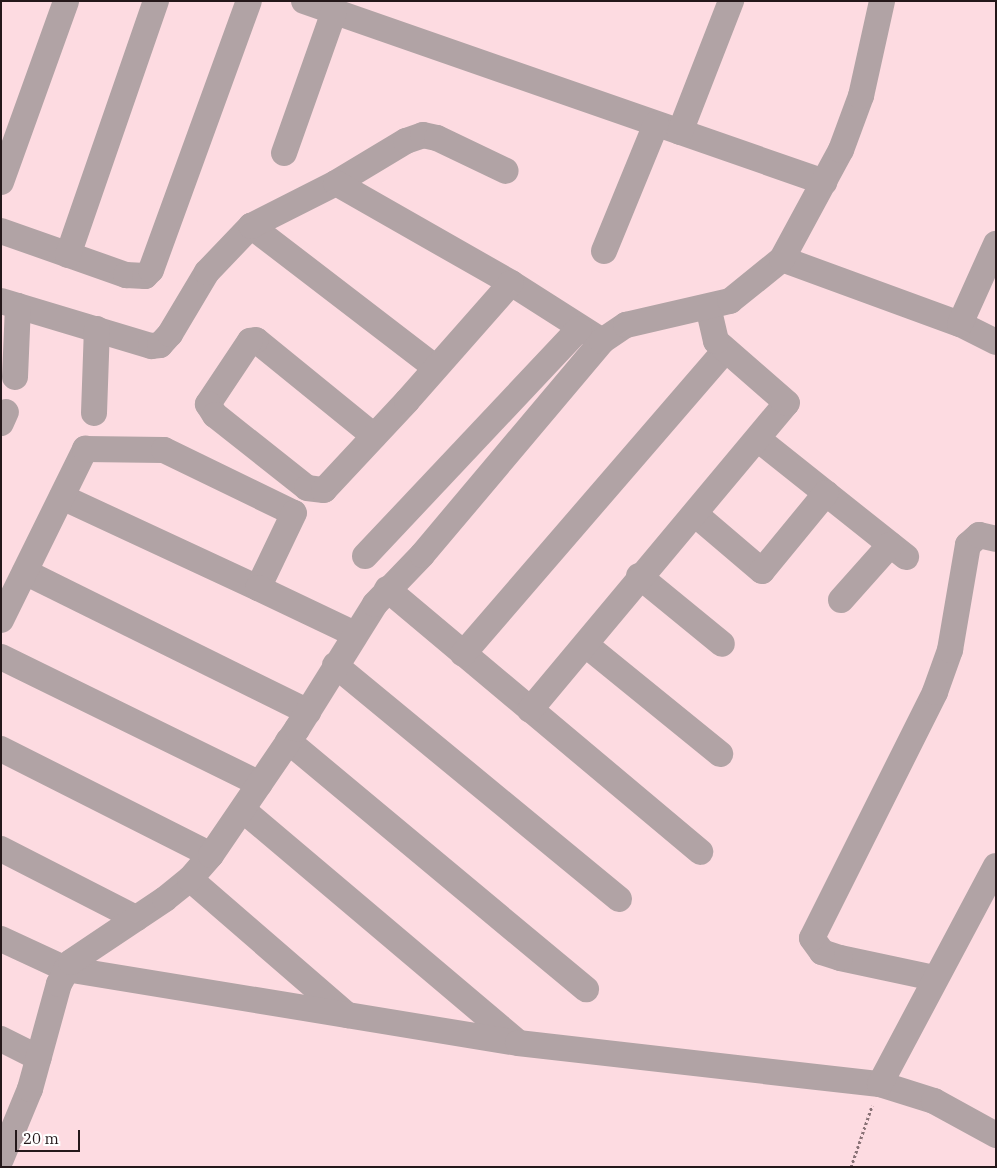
<!DOCTYPE html>
<html>
<head>
<meta charset="utf-8">
<style>
  body { margin:0 }
  #map { position:relative; width:997px; height:1168px; overflow:hidden; background:#fddbe1; font-family:"IBM Plex Serif",serif }
  div>[style] { position:absolute }
  [style*='--x'] { left:calc(var(--x)*1px); top:calc(var(--y)*1px); width:calc(var(--w)*1px); rotate:calc(var(--a)*1deg) }
  .path>* { height:3px; margin-top:-1.5px; transform-origin:0; background:repeating-linear-gradient(90deg,#897276 0 2.5px,transparent 0 5px) }
  .minor>* { height:26px; margin:-13px; padding:0 13px; transform-origin:13px; border-radius:13px; background:#b1a3a5 }
  span { translate:-50% -50%; white-space:nowrap; text-align:center; line-height:1.15; -webkit-text-stroke:4px #fff; paint-order:stroke }
  .frame { position:absolute; inset:0; border:2px solid #24181a; pointer-events:none }
  .scale { position:absolute; left:15px; top:1130px; width:65px; height:22px; box-sizing:border-box; border:2px solid #24181a; border-top:0; padding-left:6px; font-size:15px; line-height:18px; white-space:nowrap; color:#24181a; -webkit-text-stroke:4px #fff; paint-order:stroke }
</style>
</head>
<body>
<div id="map">
  <div class="path">
    <div style="--x:851;--y:1167;--w:65;--a:-71"></div>
  </div>
  <div class="minor">
    <div style="--x:304;--y:1;--w:551;--a:19.19"></div>
    <div style="--x:680;--y:132;--w:141;--a:-68.7"></div>
    <div style="--x:284;--y:153;--w:150;--a:-70.5"></div>
    <div style="--x:1;--y:182;--w:192;--a:-70.2"></div>
    <div style="--x:336;--y:183;--w:82;--a:-31"></div>
    <div style="--x:406;--y:141;--w:18;--a:-19"></div>
    <div style="--x:423;--y:135;--w:14;--a:12"></div>
    <div style="--x:437;--y:138;--w:76;--a:25.6"></div>
    <div style="--x:251;--y:226;--w:232;--a:37.5"></div>
    <div style="--x:1;--y:231;--w:133;--a:19.4"></div>
    <div style="--x:126;--y:275;--w:19;--a:3"></div>
    <div style="--x:145;--y:276;--w:8;--a:-45"></div>
    <div style="--x:151;--y:270;--w:286;--a:-70"></div>
    <div style="--x:604;--y:251;--w:137;--a:-67.7"></div>
    <div style="--x:68;--y:255;--w:269;--a:-70.9"></div>
    <div style="--x:782;--y:259;--w:189;--a:20.1"></div>
    <div style="--x:960;--y:324;--w:40;--a:26.6"></div>
    <div style="--x:1;--y:301;--w:157;--a:16.7"></div>
    <div style="--x:151;--y:346;--w:9;--a:-6"></div>
    <div style="--x:160;--y:345;--w:15;--a:-48"></div>
    <div style="--x:170;--y:334;--w:72;--a:-59.2"></div>
    <div style="--x:207;--y:272;--w:64;--a:-46.3"></div>
    <div style="--x:251;--y:226;--w:95;--a:-26.8"></div>
    <div style="--x:336;--y:183;--w:202;--a:29.7"></div>
    <div style="--x:511;--y:283;--w:108;--a:32.5"></div>
    <div style="--x:960;--y:324;--w:88;--a:-65.8"></div>
    <div style="--x:15;--y:377;--w:71;--a:-87.6"></div>
    <div style="--x:94;--y:413;--w:84;--a:-88"></div>
    <div style="--x:1;--y:423;--w:12;--a:-66"></div>
    <div style="--x:374;--y:436;--w:152;--a:-140.9"></div>
    <div style="--x:256;--y:340;--w:6;--a:171"></div>
    <div style="--x:250;--y:341;--w:76;--a:123.7"></div>
    <div style="--x:208;--y:404;--w:13;--a:58"></div>
    <div style="--x:215;--y:415;--w:117;--a:38.4"></div>
    <div style="--x:307;--y:488;--w:17;--a:7"></div>
    <div style="--x:324;--y:490;--w:122;--a:-47"></div>
    <div style="--x:407;--y:401;--w:157;--a:-48.6"></div>
    <div style="--x:759;--y:440;--w:188;--a:38.5"></div>
    <div style="--x:62;--y:497;--w:216;--a:24.9"></div>
    <div style="--x:695;--y:514;--w:88;--a:40.4"></div>
    <div style="--x:762;--y:571;--w:101;--a:-50.6"></div>
    <div style="--x:365;--y:556;--w:312;--a:-46.7"></div>
    <div style="--x:25;--y:572;--w:316;--a:26.3"></div>
    <div style="--x:639;--y:576;--w:107;--a:39.3"></div>
    <div style="--x:387;--y:589;--w:409;--a:40"></div>
    <div style="--x:841;--y:600;--w:74;--a:-48.3"></div>
    <div style="--x:1;--y:620;--w:191;--a:-63.8"></div>
    <div style="--x:85;--y:449;--w:79;--a:0.7"></div>
    <div style="--x:164;--y:450;--w:144;--a:25.9"></div>
    <div style="--x:294;--y:513;--w:83;--a:115.6"></div>
    <div style="--x:258;--y:588;--w:107;--a:25.4"></div>
    <div style="--x:586;--y:645;--w:173;--a:39.1"></div>
    <div style="--x:463;--y:654;--w:401;--a:-49.2"></div>
    <div style="--x:1;--y:657;--w:288;--a:26.1"></div>
    <div style="--x:335;--y:665;--w:368;--a:39.5"></div>
    <div style="--x:530;--y:710;--w:400;--a:-50.1"></div>
    <div style="--x:787;--y:403;--w:94;--a:-138.9"></div>
    <div style="--x:716;--y:341;--w:35;--a:-103"></div>
    <div style="--x:288;--y:741;--w:388;--a:39.8"></div>
    <div style="--x:1;--y:749;--w:235;--a:26.8"></div>
    <div style="--x:243;--y:810;--w:360;--a:40.2"></div>
    <div style="--x:1;--y:849;--w:152;--a:27.1"></div>
    <div style="--x:190;--y:879;--w:208;--a:40.9"></div>
    <div style="--x:1;--y:939;--w:72;--a:24.8"></div>
    <div style="--x:66;--y:969;--w:458;--a:9.3"></div>
    <div style="--x:518;--y:1043;--w:364;--a:6.5"></div>
    <div style="--x:880;--y:1084;--w:57;--a:17.5"></div>
    <div style="--x:934;--y:1101;--w:71;--a:28.7"></div>
    <div style="--x:934;--y:978;--w:96;--a:-168"></div>
    <div style="--x:840;--y:958;--w:19;--a:-162"></div>
    <div style="--x:822;--y:952;--w:17;--a:-126"></div>
    <div style="--x:812;--y:938;--w:275;--a:-63.4"></div>
    <div style="--x:935;--y:692;--w:45;--a:-70.3"></div>
    <div style="--x:950;--y:650;--w:107;--a:-80.3"></div>
    <div style="--x:968;--y:545;--w:15;--a:-42"></div>
    <div style="--x:979;--y:535;--w:17;--a:13"></div>
    <div style="--x:1;--y:1039;--w:42;--a:26.6"></div>
    <div style="--x:880;--y:1084;--w:247;--a:-62"></div>
    <div style="--x:1;--y:1159;--w:76;--a:-67.5"></div>
    <div style="--x:30;--y:1089;--w:109;--a:-74.6"></div>
    <div style="--x:59;--y:984;--w:25;--a:-61"></div>
    <div style="--x:71;--y:962;--w:113;--a:-33.8"></div>
    <div style="--x:165;--y:899;--w:32;--a:-39"></div>
    <div style="--x:190;--y:879;--w:32;--a:-49"></div>
    <div style="--x:211;--y:855;--w:153;--a:-55.7"></div>
    <div style="--x:297;--y:729;--w:147;--a:-58"></div>
    <div style="--x:375;--y:604;--w:68;--a:-46.2"></div>
    <div style="--x:422;--y:555;--w:280;--a:-49.9"></div>
    <div style="--x:602;--y:341;--w:29;--a:-34"></div>
    <div style="--x:626;--y:325;--w:107;--a:-13"></div>
    <div style="--x:730;--y:301;--w:67;--a:-38.9"></div>
    <div style="--x:782;--y:259;--w:124;--a:-61.6"></div>
    <div style="--x:841;--y:150;--w:58;--a:-69.7"></div>
    <div style="--x:861;--y:96;--w:97;--a:-77.5"></div>
  </div>
  <div class="frame"></div>
  <div class="scale">20 m</div>
</div>
</body>
</html>
